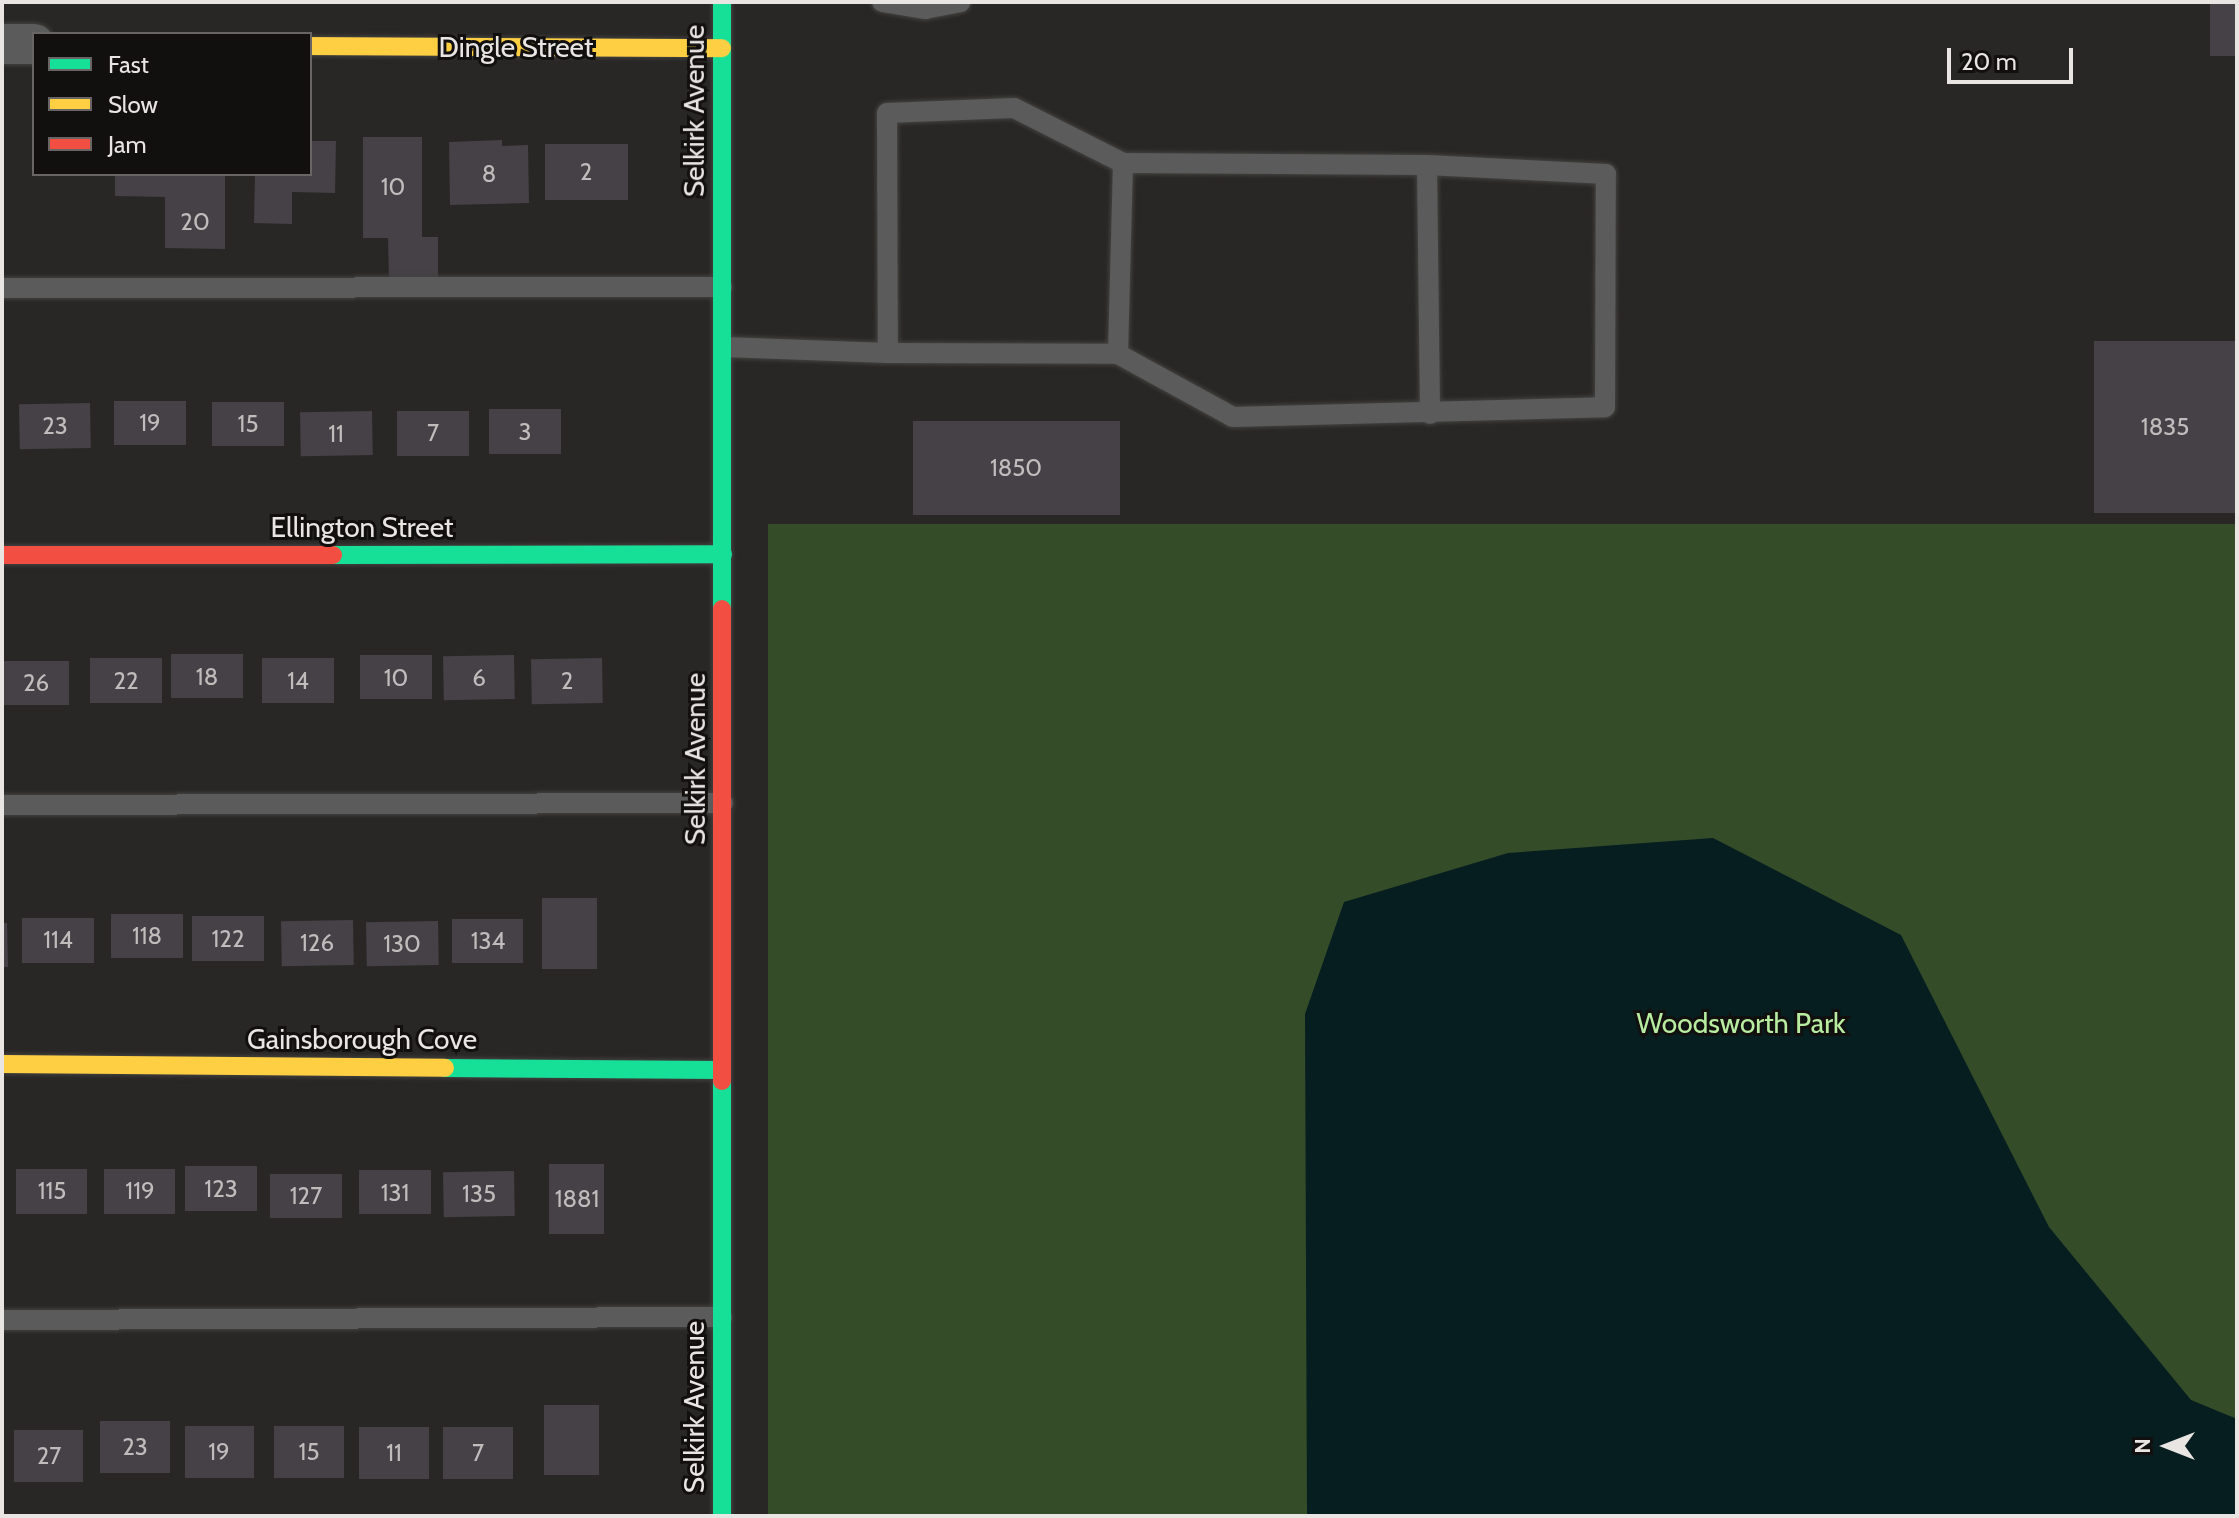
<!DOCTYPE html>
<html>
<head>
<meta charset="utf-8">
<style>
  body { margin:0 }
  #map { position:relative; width:2239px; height:1518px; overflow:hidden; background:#292725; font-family:Cabin,sans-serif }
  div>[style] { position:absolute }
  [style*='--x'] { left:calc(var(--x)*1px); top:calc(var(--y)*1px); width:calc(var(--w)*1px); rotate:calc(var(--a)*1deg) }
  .green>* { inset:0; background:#344c28; transform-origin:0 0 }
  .water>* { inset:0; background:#061e20 }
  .building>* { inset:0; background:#454147; transform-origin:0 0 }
  .roads { filter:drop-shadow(0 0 2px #434240) drop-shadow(0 0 2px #434240) }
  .lane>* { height:20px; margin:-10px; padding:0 10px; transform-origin:10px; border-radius:10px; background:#5b5b5b }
  .street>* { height:40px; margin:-20px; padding:0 20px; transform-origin:20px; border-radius:20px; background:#5b5b5b }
  .fast>* { height:18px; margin:-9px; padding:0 9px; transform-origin:9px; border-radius:9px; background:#16e098 }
  .slow>* { height:18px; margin:-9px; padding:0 9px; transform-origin:9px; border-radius:9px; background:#ffcf43 }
  .jam>* { height:18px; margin:-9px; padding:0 9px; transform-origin:9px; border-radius:9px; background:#f24e42 }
  span { translate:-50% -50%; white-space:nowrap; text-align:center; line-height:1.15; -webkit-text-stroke:6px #12100f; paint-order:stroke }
  .number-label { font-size:24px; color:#bfbcbc }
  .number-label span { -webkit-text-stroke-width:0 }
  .street-label { font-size:28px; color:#e8e5e3 }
  .park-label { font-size:28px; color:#b8eda1 }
  .frame { position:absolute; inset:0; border:4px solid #e8e5e3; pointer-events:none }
  .legend { position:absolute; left:32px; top:32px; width:280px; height:144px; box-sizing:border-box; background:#12100f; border:2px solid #686564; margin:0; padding:10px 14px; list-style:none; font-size:24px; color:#e8e5e3 }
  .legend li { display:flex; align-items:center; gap:16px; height:40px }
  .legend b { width:40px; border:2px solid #686564 }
  .north { position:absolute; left:2127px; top:1406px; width:80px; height:80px; -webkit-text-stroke:6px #12100f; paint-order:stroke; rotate:270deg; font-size:22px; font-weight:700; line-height:32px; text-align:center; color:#e8e5e3 }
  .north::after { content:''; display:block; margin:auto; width:28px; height:36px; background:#e8e5e3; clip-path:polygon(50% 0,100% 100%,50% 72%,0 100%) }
  .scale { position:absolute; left:1947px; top:48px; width:126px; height:36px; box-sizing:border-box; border:4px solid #e8e5e3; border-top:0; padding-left:10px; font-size:24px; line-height:28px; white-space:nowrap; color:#e8e5e3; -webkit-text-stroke:6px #12100f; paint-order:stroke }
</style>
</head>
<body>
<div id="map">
  <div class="green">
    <div style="left:2237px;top:524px;width:992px;height:1469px;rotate:90deg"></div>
  </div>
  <div class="water">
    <div style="clip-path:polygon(1713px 838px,1901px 935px,2049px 1227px,2191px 1400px,2237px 1419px,2237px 1516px,1307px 1516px,1305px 1014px,1344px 902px,1508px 853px)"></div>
  </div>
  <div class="building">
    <div style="left:2210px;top:2px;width:27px;height:54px"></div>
    <div style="clip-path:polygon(363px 137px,422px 137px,422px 237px,438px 237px,438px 281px,389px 281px,388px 238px,363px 238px)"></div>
    <div style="clip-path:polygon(502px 140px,502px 146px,528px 145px,529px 203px,450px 205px,449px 142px)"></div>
    <div style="clip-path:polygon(310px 141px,336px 141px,335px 193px,292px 192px,292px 224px,254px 223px,255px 174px,310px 174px)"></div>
    <div style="left:545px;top:144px;width:83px;height:56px"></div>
    <div style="clip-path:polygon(115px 174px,225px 174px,225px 249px,165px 248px,165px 197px,115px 196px)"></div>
    <div style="left:2094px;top:341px;width:143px;height:172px"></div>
    <div style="left:114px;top:401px;width:72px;height:44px"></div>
    <div style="left:212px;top:402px;width:72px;height:44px"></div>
    <div style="left:90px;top:403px;width:45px;height:71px;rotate:89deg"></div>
    <div style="left:561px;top:409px;width:45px;height:72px;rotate:90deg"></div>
    <div style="left:372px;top:411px;width:44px;height:72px;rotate:89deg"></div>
    <div style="left:397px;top:411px;width:72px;height:45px"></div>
    <div style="left:913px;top:421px;width:207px;height:94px"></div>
    <div style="left:243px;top:654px;width:44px;height:72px;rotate:90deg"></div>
    <div style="left:432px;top:655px;width:44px;height:72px;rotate:90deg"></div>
    <div style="left:514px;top:655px;width:44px;height:71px;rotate:89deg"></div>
    <div style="left:162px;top:658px;width:45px;height:72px;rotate:90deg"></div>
    <div style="left:334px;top:658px;width:45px;height:72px;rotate:90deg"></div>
    <div style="left:602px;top:658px;width:45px;height:71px;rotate:89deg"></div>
    <div style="left:69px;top:661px;width:44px;height:67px;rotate:90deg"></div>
    <div style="left:597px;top:898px;width:71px;height:55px;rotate:90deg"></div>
    <div style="left:183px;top:914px;width:44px;height:72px;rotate:90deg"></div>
    <div style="left:264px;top:916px;width:45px;height:72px;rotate:90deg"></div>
    <div style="left:22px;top:918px;width:72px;height:45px"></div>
    <div style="left:523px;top:919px;width:44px;height:71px;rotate:90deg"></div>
    <div style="left:353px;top:920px;width:45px;height:72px;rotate:89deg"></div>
    <div style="left:438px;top:921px;width:44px;height:72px;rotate:89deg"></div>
    <div style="clip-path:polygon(2px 923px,7px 923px,8px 967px,2px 967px)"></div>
    <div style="left:549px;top:1164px;width:55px;height:70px"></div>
    <div style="left:257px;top:1166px;width:45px;height:72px;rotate:90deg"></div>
    <div style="left:16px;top:1169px;width:71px;height:45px"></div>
    <div style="left:104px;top:1169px;width:71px;height:45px"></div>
    <div style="left:431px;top:1170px;width:44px;height:72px;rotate:90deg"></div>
    <div style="left:514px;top:1171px;width:45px;height:71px;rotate:89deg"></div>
    <div style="left:342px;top:1174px;width:44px;height:72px;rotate:90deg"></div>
    <div style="left:544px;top:1405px;width:55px;height:70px"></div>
    <div style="left:100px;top:1421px;width:70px;height:52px"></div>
    <div style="left:185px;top:1426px;width:69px;height:52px"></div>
    <div style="left:274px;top:1426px;width:70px;height:52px"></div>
    <div style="left:359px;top:1427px;width:70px;height:52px"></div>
    <div style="left:443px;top:1427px;width:70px;height:52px"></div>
    <div style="left:14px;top:1430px;width:69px;height:52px"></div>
  </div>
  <div class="roads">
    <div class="lane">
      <div style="--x:882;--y:2;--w:44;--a:9.2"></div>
      <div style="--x:925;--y:9;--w:36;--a:-11"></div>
      <div style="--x:1427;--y:165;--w:249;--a:89.3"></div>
      <div style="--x:2;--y:288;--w:720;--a:-0.08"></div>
      <div style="--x:724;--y:347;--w:164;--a:2.1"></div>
      <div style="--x:888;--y:353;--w:230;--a:0.2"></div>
      <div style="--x:1118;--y:354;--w:131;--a:28.7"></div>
      <div style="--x:1233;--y:417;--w:372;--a:-1.5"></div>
      <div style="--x:1605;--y:407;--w:233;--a:-89.8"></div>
      <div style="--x:1606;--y:174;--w:179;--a:-177.1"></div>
      <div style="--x:1427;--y:165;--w:304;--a:-179.6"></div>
      <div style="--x:1123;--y:163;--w:122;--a:-153.2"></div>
      <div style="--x:1014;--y:108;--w:127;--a:177.7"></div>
      <div style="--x:887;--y:113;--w:240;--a:89.8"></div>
      <div style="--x:1118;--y:354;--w:191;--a:-88.5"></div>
      <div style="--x:2;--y:805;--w:721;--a:-0.16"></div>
      <div style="--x:2;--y:1320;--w:720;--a:-0.24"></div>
    </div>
    <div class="street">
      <div style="--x:2;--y:44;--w:32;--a:0"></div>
    </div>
    <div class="fast">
      <div style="--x:722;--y:2;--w:607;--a:90"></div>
      <div style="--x:333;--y:555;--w:390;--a:-0.1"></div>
      <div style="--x:445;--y:1068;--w:277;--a:0.4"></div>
      <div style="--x:722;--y:1081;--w:435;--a:90"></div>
    </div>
    <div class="slow">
      <div style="--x:310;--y:46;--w:412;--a:0.3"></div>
      <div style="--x:2;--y:1064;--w:443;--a:0.5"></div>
    </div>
    <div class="jam">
      <div style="--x:2;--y:555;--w:331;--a:0"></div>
      <div style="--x:722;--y:609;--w:472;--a:90"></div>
    </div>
  </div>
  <div class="number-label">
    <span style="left:586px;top:172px">2</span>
    <span style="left:489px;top:174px">8</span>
    <span style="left:393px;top:187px">10</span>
    <span style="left:195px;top:222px">20</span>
    <span style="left:150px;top:423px">19</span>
    <span style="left:248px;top:424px">15</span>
    <span style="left:55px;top:426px">23</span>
    <span style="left:2165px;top:427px">1835</span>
    <span style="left:525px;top:432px">3</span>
    <span style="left:433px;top:433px">7</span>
    <span style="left:336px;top:434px">11</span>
    <span style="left:1016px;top:468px">1850</span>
    <span style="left:207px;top:677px">18</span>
    <span style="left:396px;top:678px">10</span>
    <span style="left:479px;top:678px">6</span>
    <span style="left:126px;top:681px">22</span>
    <span style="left:298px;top:681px">14</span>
    <span style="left:567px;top:681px">2</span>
    <span style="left:36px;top:683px">26</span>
    <span style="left:147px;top:936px">118</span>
    <span style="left:228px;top:939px">122</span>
    <span style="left:58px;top:940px">114</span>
    <span style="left:488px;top:941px">134</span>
    <span style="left:317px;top:943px">126</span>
    <span style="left:402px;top:944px">130</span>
    <span style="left:221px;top:1189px">123</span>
    <span style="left:52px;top:1191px">115</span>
    <span style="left:140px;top:1191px">119</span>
    <span style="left:395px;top:1193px">131</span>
    <span style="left:479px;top:1194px">135</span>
    <span style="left:306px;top:1196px">127</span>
    <span style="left:577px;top:1199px">1881</span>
    <span style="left:135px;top:1447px">23</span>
    <span style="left:219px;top:1452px">19</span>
    <span style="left:309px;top:1452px">15</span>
    <span style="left:394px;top:1453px">11</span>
    <span style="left:478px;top:1453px">7</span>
    <span style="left:49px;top:1456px">27</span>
  </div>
  <div class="street-label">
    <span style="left:516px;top:47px">Dingle Street</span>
    <span style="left:694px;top:111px;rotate:-90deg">Selkirk Avenue</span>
    <span style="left:362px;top:527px">Ellington Street</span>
    <span style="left:695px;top:759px;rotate:-90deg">Selkirk Avenue</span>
    <span style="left:362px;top:1039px">Gainsborough Cove</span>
    <span style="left:694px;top:1407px;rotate:-90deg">Selkirk Avenue</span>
  </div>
  <div class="park-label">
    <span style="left:1741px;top:1023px">Woodsworth Park</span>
  </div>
  <div class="frame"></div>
  <ul class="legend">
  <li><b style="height:10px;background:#16e098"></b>Fast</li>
  <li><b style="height:10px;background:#ffcf43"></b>Slow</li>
  <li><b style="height:10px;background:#f24e42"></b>Jam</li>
  </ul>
  <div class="north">N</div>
  <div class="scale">20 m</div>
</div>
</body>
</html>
